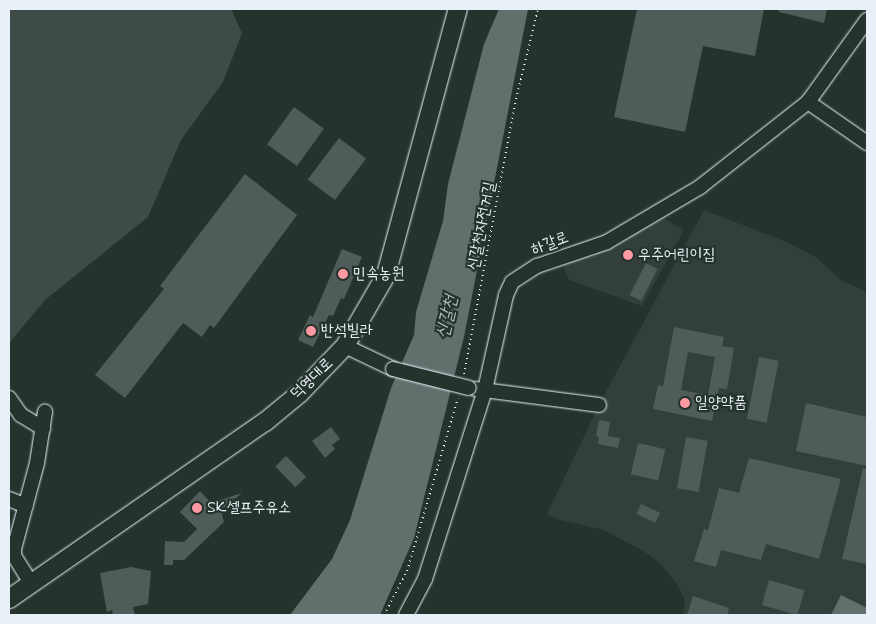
<!DOCTYPE html>
<html>
<head>
<meta charset="utf-8">
<style>
  body { margin:0 }
  #map { position:relative; width:876px; height:624px; overflow:hidden; background:#26332d; font-family:Mynerve,"Poor Story",sans-serif }
  div>[style] { position:absolute }
  [style*='--x'] { left:calc(var(--x)*1px); top:calc(var(--y)*1px); width:calc(var(--w)*1px); rotate:calc(var(--a)*1deg) }
  .built>* { inset:0; background:#333f3a }
  .green>* { inset:0; background:#3e4b47 }
  .water>* { inset:0; background:#636f6d }
  .building>* { inset:0; background:#505c59; transform-origin:0 0 }
  .path>* { height:2px; margin-top:-1px; transform-origin:0; background:repeating-linear-gradient(90deg,#e8f1f8 0 1px,transparent 0 5px) }
  .roads { filter:drop-shadow(0 0 1px #e8f1f8) drop-shadow(0 0 1px #e8f1f8) }
  .minor>* { height:14px; margin:-7px; padding:0 7px; transform-origin:7px; border-radius:7px; background:#26332d }
  .major>* { height:18px; margin:-9px; padding:0 9px; transform-origin:9px; border-radius:9px; background:#26332d }
  .bridges { filter:drop-shadow(0 0 1px #e8f1f8) drop-shadow(0 0 1px #e8f1f8) }
  .minor-bridge>* { height:14px; margin:-7px; padding:0 7px; transform-origin:7px; border-radius:7px; background:#26332d }
  .dots>* { width:14px; height:14px; translate:-50% -50%; box-sizing:border-box; border:2px solid #26332d; border-radius:50% }
  span { translate:-50% -50%; white-space:nowrap; text-align:center; line-height:1.15; -webkit-text-stroke:4.5px #26332d; paint-order:stroke }
  .street-label { font-size:16px; color:#e8f1f8 }
  .poi-label { font-size:16px; color:#e8f1f8 }
  .left { translate:0 -50%; text-align:left }
  .water-label { font-size:18px; color:#b3bdc0; font-style:italic }
  .frame { position:absolute; inset:0; border:10px solid #e8f1f8; pointer-events:none }
</style>
</head>
<body>
<div id="map">
  <div class="built">
    <div style="clip-path:polygon(704px 210px,789px 243px,817px 258px,841px 280px,867px 292px,867px 615px,683px 615px,685px 601px,677px 584px,660px 563px,640px 549px,601px 529px,560px 520px,547px 514px,599px 405px)"></div>
    <div style="clip-path:polygon(663px 218px,684px 230px,642px 306px,569px 280px,562px 262px,609px 247px)"></div>
  </div>
  <div class="green">
    <div style="clip-path:polygon(9px 9px,231px 9px,242px 33px,223px 82px,181px 140px,148px 217px,45px 300px,9px 343px)"></div>
  </div>
  <div class="water">
    <div style="clip-path:polygon(499px 9px,528px 9px,464px 337px,414px 538px,380px 615px,290px 615px,332px 559px,350px 520px,391px 388px,414px 335px,416px 312px,443px 221px,448px 184px,484px 44px)"></div>
    <div style="clip-path:polygon(841px 595px,867px 608px,867px 615px,831px 615px)"></div>
  </div>
  <div class="building">
    <div style="clip-path:polygon(637px 9px,764px 9px,755px 56px,703px 46px,685px 132px,614px 117px)"></div>
    <div style="clip-path:polygon(779px 9px,827px 9px,824px 23px,779px 12px)"></div>
    <div style="left:294px;top:107px;width:37px;height:46px;rotate:36deg"></div>
    <div style="left:339px;top:138px;width:34px;height:52px;rotate:37deg"></div>
    <div style="clip-path:polygon(245px 174px,297px 215px,214px 328px,210px 325px,202px 337px,183px 323px,125px 398px,95px 375px,164px 289px,160px 286px)"></div>
    <div style="clip-path:polygon(342px 249px,362px 257px,344px 299px,341px 298px,333px 316px,329px 315px,313px 347px,298px 340px,310px 315px,313px 317px)"></div>
    <div style="left:646px;top:263px;width:13px;height:36px;rotate:27deg"></div>
    <div style="clip-path:polygon(evenodd,674px 327px,724px 337px,722px 346px,734px 348px,727px 389px,719px 388px,712px 421px,653px 409px,658px 385px,663px 386px,674px 327px,688px 352px,715px 357px,708px 395px,681px 390px,688px 352px)"></div>
    <div style="left:759px;top:357px;width:20px;height:63px;rotate:11deg"></div>
    <div style="clip-path:polygon(806px 403px,867px 417px,867px 466px,796px 451px)"></div>
    <div style="clip-path:polygon(599px 420px,610px 422px,608px 436px,620px 438px,618px 448px,598px 444px,599px 437px,596px 436px)"></div>
    <div style="clip-path:polygon(331px 427px,340px 439px,332px 445px,335px 449px,325px 458px,312px 441px)"></div>
    <div style="left:686px;top:437px;width:22px;height:52px;rotate:10deg"></div>
    <div style="left:638px;top:443px;width:28px;height:32px;rotate:13deg"></div>
    <div style="left:286px;top:456px;width:29px;height:15px;rotate:46deg"></div>
    <div style="clip-path:polygon(749px 458px,841px 479px,819px 559px,766px 544px,761px 560px,721px 550px,716px 567px,694px 561px,704px 529px,708px 530px,719px 488px,739px 493px)"></div>
    <div style="clip-path:polygon(863px 468px,867px 469px,867px 564px,842px 559px)"></div>
    <div style="clip-path:polygon(200px 491px,211px 503px,242px 493px,221px 511px,224px 522px,184px 560px,173px 560px,173px 565px,164px 565px,165px 541px,184px 542px,197px 529px,180px 512px)"></div>
    <div style="left:641px;top:504px;width:21px;height:11px;rotate:25deg"></div>
    <div style="clip-path:polygon(131px 567px,151px 571px,148px 604px,133px 607px,135px 615px,113px 615px,112px 610px,107px 612px,100px 573px)"></div>
    <div style="left:769px;top:580px;width:37px;height:26px;rotate:16deg"></div>
    <div style="clip-path:polygon(693px 596px,729px 608px,727px 615px,687px 615px)"></div>
  </div>
  <div class="path">
    <div style="--x:464;--y:374;--w:280;--a:-79.3"></div>
    <div style="--x:516;--y:99;--w:93;--a:-76.3"></div>
    <div style="--x:384;--y:615;--w:50;--a:-62.4"></div>
    <div style="--x:407;--y:571;--w:180;--a:-73.6"></div>
  </div>
  <div class="roads">
    <div class="minor">
      <div style="--x:808;--y:102;--w:72;--a:34.8"></div>
      <div style="--x:345;--y:346;--w:53;--a:25.6"></div>
      <div style="--x:476;--y:389;--w:124;--a:7.4"></div>
      <div style="--x:9;--y:398;--w:21;--a:55"></div>
      <div style="--x:21;--y:415;--w:26;--a:31"></div>
      <div style="--x:9;--y:499;--w:18;--a:22"></div>
      <div style="--x:31;--y:583;--w:32;--a:-122"></div>
      <div style="--x:14;--y:556;--w:7;--a:-90"></div>
      <div style="--x:14;--y:549;--w:89;--a:-75"></div>
      <div style="--x:37;--y:463;--w:52;--a:-81.1"></div>
      <div style="--x:406;--y:615;--w:41;--a:-62.2"></div>
      <div style="--x:425;--y:579;--w:198;--a:-72.4"></div>
      <div style="--x:485;--y:390;--w:97;--a:-77.5"></div>
      <div style="--x:506;--y:295;--w:14;--a:-65"></div>
      <div style="--x:512;--y:282;--w:30;--a:-33"></div>
      <div style="--x:537;--y:266;--w:74;--a:-18.9"></div>
      <div style="--x:607;--y:242;--w:108;--a:-30.6"></div>
      <div style="--x:700;--y:187;--w:137;--a:-38.2"></div>
      <div style="--x:808;--y:102;--w:101;--a:-54.3"></div>
    </div>
    <div class="major">
      <div style="--x:9;--y:599;--w:311;--a:-34.7"></div>
      <div style="--x:265;--y:422;--w:45;--a:-39.6"></div>
      <div style="--x:300;--y:393;--w:65;--a:-46.2"></div>
      <div style="--x:345;--y:346;--w:82;--a:-60"></div>
      <div style="--x:386;--y:275;--w:276;--a:-74.9"></div>
    </div>
  </div>
  <div class="bridges">
    <div class="minor-bridge">
      <div style="--x:393;--y:369;--w:78;--a:14"></div>
    </div>
  </div>
  <div class="dots">
    <div style="left:628px;top:255px;background:#ff9aa2"></div>
    <div style="left:343px;top:274px;background:#ff9aa2"></div>
    <div style="left:311px;top:331px;background:#ff9aa2"></div>
    <div style="left:685px;top:403px;background:#ff9aa2"></div>
    <div style="left:197px;top:508px;background:#ff9aa2"></div>
  </div>
  <div class="street-label">
    <span style="left:482px;top:226px;rotate:-79deg">신갈천자전거길</span>
    <span style="left:550px;top:244px;rotate:-21deg">하갈로</span>
    <span style="left:312px;top:379px;rotate:-44deg">덕영대로</span>
  </div>
  <div class="poi-label">
    <span class="left" style="left:638px;top:255px">우주어린이집</span>
    <span class="left" style="left:353px;top:274px">민속농원</span>
    <span class="left" style="left:321px;top:331px">반석빌라</span>
    <span class="left" style="left:695px;top:403px">일양약품</span>
    <span class="left" style="left:207px;top:508px">SK셀프주유소</span>
  </div>
  <div class="water-label">
    <span style="left:447px;top:317px;rotate:-77deg">신갈천</span>
  </div>
  <div class="frame"></div>
</div>
</body>
</html>
